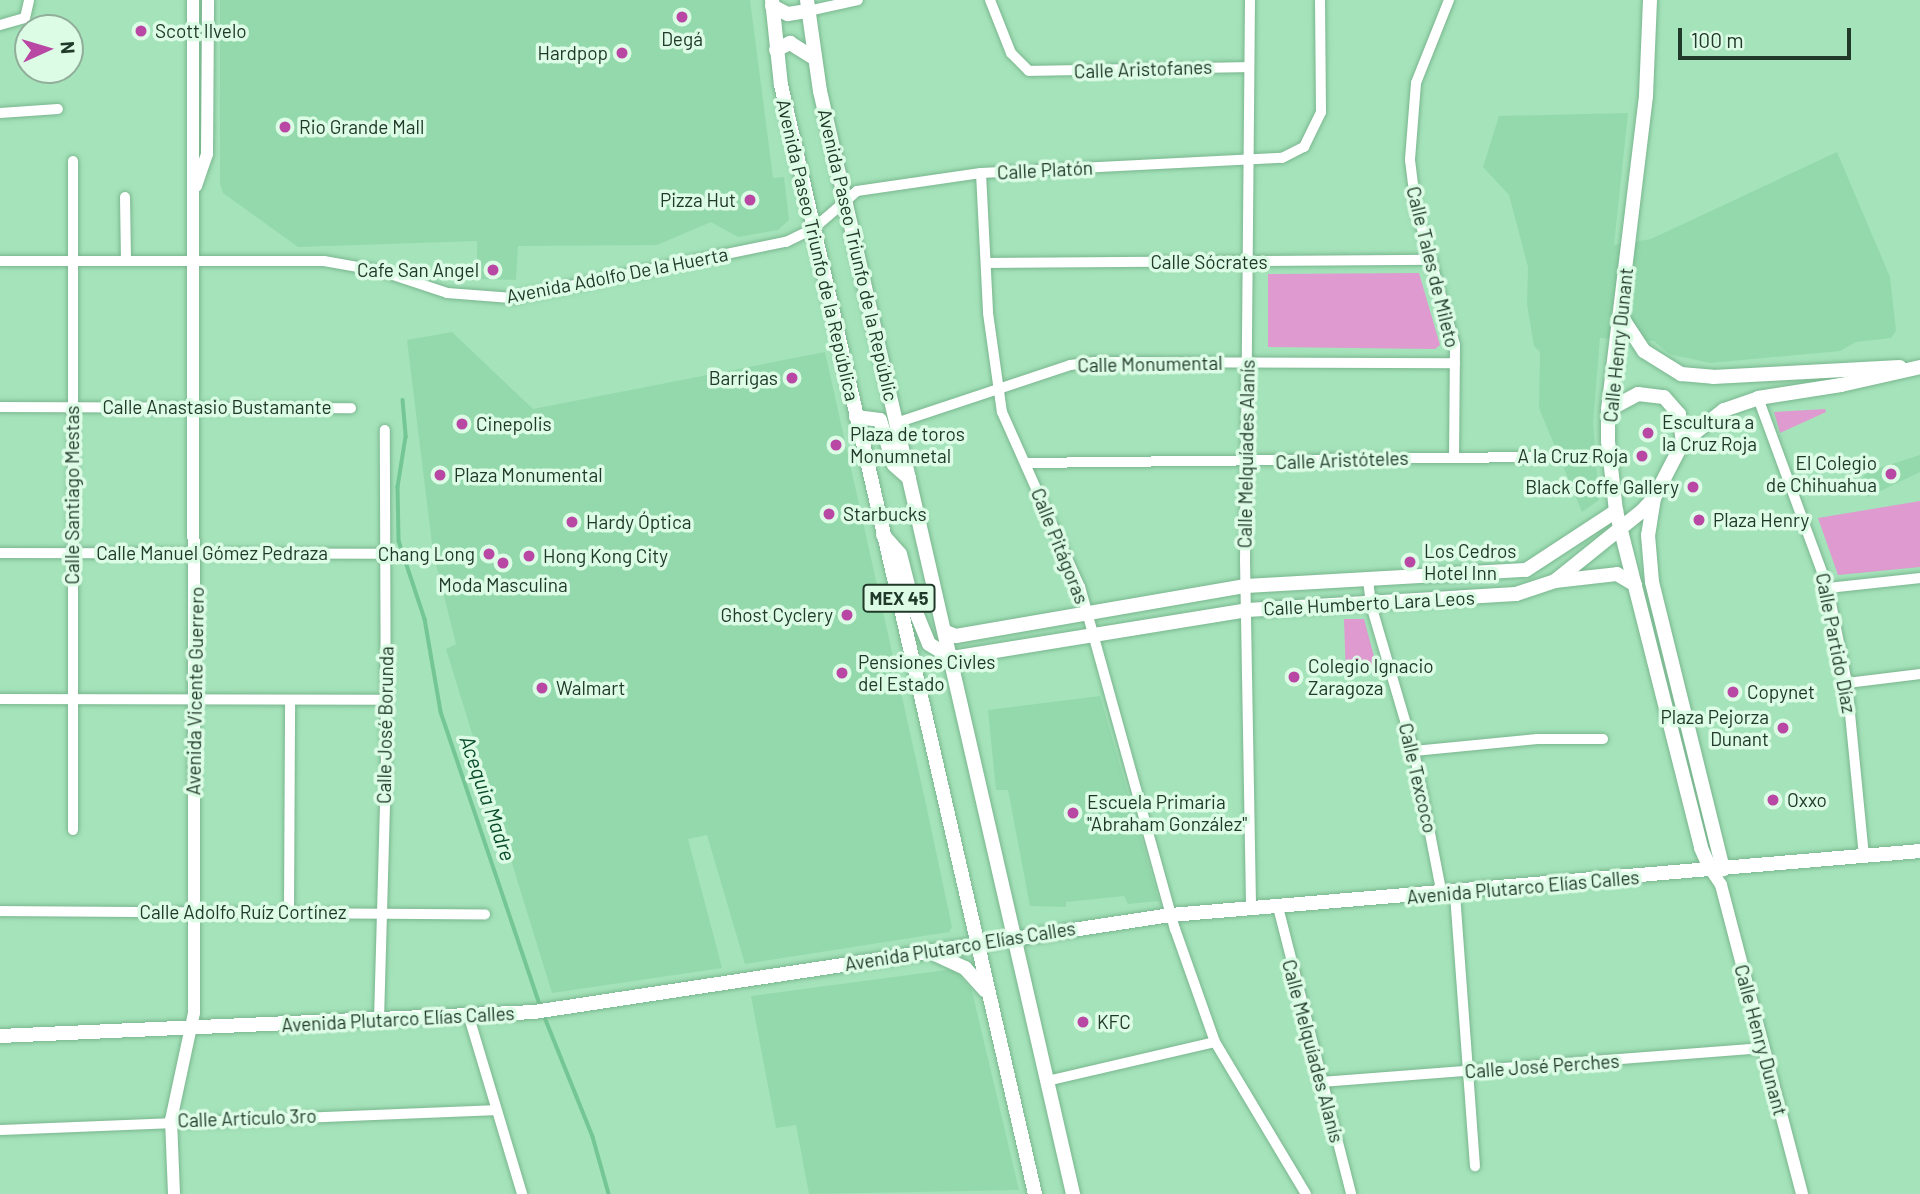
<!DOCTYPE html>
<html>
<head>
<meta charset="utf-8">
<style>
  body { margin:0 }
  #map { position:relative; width:1920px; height:1194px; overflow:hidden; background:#a5e3ba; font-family:Barlow,sans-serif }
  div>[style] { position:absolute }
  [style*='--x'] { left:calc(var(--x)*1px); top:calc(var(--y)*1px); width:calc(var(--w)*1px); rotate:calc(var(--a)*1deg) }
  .built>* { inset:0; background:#94d9ac }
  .green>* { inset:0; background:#df9acf }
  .stream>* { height:3.5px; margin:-1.75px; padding:0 1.75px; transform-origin:1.75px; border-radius:1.75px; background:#74c794 }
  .roads { filter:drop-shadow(0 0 2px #7ab68f) drop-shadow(0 0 2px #7ab68f) }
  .minor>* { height:10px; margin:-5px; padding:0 5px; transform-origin:5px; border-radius:5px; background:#fff }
  .tertiary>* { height:12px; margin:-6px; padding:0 6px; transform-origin:6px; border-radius:6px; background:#fff }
  .primary>* { height:14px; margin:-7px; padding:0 7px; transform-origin:7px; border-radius:7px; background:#fff }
  .dots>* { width:19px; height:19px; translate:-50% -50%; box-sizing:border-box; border:4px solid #ddfce6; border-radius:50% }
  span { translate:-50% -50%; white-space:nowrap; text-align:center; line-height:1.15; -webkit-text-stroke:7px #ddfce6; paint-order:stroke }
  .shield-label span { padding:2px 5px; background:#ddfce6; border:2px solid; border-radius:5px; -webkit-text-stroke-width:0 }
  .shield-label { font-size:18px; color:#203929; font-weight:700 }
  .poi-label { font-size:19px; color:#203929 }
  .left { translate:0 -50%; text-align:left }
  .right { translate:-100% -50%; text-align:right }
  .street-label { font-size:19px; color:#203929 }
  .water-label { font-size:21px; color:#084b2a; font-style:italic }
  .north { position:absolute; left:14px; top:14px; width:70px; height:70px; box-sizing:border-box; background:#ddfce6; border:2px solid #91ae9a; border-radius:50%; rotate:86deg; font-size:19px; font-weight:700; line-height:28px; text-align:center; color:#203929 }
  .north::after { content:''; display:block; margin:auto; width:24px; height:32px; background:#b948a4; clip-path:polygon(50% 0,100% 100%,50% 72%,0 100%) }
  .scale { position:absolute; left:1678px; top:28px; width:173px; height:32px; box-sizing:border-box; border:4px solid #203929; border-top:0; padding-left:9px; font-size:21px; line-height:24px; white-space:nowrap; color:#203929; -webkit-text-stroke:5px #ddfce6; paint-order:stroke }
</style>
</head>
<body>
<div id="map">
  <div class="built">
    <div style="clip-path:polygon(220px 0,750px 0,773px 178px,784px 177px,789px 220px,778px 230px,738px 237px,711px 222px,657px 245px,518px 246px,516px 280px,477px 279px,477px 241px,298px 247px,223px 193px,220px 184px)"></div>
    <div style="clip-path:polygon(1628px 113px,1614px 245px,1651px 239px,1837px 152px,1890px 277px,1896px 331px,1891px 338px,1856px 342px,1840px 351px,1710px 363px,1669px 354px,1654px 341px,1600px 338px,1593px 422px,1599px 500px,1582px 512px,1539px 408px,1540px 352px,1534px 346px,1527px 304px,1528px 267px,1509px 195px,1483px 167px,1499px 116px)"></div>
    <div style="clip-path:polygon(452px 332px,533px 409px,825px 352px,925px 800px,952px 927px,949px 932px,745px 964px,707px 835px,688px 839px,722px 968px,552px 993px,446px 649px,456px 644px,433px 552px,407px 340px)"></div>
    <div style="clip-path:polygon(1920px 455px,1920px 472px,1868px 497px,1861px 480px,1867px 472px)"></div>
    <div style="clip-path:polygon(1100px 696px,1159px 901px,1128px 904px,1124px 896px,1066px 902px,1066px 907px,1030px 906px,1008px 790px,996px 790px,988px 710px)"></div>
    <div style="clip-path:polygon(954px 969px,972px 991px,1019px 1190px,809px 1194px,796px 1125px,776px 1128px,751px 996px)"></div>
  </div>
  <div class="green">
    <div style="clip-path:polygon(1419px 273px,1440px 345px,1435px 349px,1268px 347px,1268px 274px)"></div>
    <div style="clip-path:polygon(1825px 409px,1826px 412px,1780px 433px,1774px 412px)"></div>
    <div style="clip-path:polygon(1920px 501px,1920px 567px,1838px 575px,1818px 518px)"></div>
    <div style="clip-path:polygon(1344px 619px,1364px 619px,1377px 668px,1346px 677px)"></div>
  </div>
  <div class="stream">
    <div style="--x:403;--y:400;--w:37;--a:85"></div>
    <div style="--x:406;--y:437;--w:51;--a:99.1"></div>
    <div style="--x:398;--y:487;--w:54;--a:88.9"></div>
    <div style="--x:399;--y:541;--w:82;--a:71.6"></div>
    <div style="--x:425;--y:619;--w:94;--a:80.2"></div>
    <div style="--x:441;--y:712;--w:312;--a:71.3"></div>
    <div style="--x:544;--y:1015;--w:131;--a:68.1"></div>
    <div style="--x:593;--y:1137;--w:59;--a:74.3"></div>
  </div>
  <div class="roads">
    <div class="minor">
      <div style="--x:990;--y:0;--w:57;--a:68.4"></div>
      <div style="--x:1011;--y:53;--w:25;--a:45"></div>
      <div style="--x:1029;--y:71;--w:220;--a:-1"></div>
      <div style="--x:1250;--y:0;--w:560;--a:90.51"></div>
      <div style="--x:1245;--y:560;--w:348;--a:89"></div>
      <div style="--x:1449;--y:0;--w:89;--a:111.7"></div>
      <div style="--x:1416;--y:83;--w:77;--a:94.5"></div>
      <div style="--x:1410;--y:160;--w:48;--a:82.9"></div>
      <div style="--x:1416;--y:208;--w:142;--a:74.1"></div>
      <div style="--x:1455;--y:345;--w:112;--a:90.5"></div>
      <div style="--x:808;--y:11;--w:51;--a:-12.4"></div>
      <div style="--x:0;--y:25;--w:26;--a:-16"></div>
      <div style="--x:25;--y:18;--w:18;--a:-77"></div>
      <div style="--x:0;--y:113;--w:58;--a:-3.9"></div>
      <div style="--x:981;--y:173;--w:140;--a:87.1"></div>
      <div style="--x:988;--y:313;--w:100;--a:82"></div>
      <div style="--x:1002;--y:412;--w:192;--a:66"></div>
      <div style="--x:1080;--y:587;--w:355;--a:74.5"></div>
      <div style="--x:1175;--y:929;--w:120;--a:70.5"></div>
      <div style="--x:1215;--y:1042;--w:177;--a:59.1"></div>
      <div style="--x:125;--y:197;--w:64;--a:89.1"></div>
      <div style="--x:0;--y:261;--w:324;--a:0"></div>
      <div style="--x:324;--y:261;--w:58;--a:10"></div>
      <div style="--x:381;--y:271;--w:70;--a:18.4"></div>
      <div style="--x:447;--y:293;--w:65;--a:4.4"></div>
      <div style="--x:512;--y:298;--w:280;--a:-11.6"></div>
      <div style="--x:786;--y:242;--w:30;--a:-26"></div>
      <div style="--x:813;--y:229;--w:58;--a:-40.8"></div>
      <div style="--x:857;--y:191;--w:125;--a:-8.3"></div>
      <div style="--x:981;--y:173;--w:301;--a:-2.9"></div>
      <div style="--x:1282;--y:158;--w:25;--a:-27"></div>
      <div style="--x:1304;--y:147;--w:39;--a:-64"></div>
      <div style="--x:1321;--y:112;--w:112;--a:-90.5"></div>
      <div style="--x:987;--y:263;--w:445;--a:-0.4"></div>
      <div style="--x:1758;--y:398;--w:202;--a:69.8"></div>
      <div style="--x:1828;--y:588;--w:97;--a:78.7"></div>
      <div style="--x:1847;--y:683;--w:175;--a:84.4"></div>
      <div style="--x:0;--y:407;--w:351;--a:0.2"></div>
      <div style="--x:896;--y:423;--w:183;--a:-18.4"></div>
      <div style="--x:1070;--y:365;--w:25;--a:-7"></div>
      <div style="--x:1095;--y:362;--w:360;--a:0.2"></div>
      <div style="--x:1026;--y:463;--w:506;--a:-0.68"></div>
      <div style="--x:0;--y:553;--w:383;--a:0.1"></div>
      <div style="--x:1368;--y:580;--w:25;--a:83"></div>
      <div style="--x:1371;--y:605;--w:152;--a:73.6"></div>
      <div style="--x:1414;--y:751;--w:147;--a:79"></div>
      <div style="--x:1828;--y:588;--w:93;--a:-6.2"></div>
      <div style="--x:1847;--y:683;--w:74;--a:-7"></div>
      <div style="--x:0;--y:699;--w:386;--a:0.1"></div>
      <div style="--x:1414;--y:751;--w:124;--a:-5.6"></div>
      <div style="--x:1537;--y:739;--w:66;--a:0"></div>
      <div style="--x:73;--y:830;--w:669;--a:-90"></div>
      <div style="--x:1455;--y:894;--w:273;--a:85.8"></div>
      <div style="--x:1278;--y:907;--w:296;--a:75.7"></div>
      <div style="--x:0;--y:911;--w:485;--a:0.4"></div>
      <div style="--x:289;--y:911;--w:209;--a:-89.7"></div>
      <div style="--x:469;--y:1017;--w:185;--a:73.3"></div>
      <div style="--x:379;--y:1020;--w:246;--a:-88.4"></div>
      <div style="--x:386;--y:774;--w:344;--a:-90.2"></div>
      <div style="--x:1047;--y:1081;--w:172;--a:-13.1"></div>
      <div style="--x:1321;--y:1082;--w:444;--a:-4.4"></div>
      <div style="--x:0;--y:1130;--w:494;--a:-2.3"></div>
    </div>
    <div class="tertiary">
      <div style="--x:196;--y:186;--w:34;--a:-71"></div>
      <div style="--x:207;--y:154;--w:154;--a:-89.6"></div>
      <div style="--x:1711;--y:870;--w:18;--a:56"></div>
      <div style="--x:1721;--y:885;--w:319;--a:75.3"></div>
      <div style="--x:174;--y:1194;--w:74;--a:-92.3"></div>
      <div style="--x:171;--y:1120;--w:109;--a:-77.9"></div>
      <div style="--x:194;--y:1013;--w:1013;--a:-90.06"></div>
    </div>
    <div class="primary">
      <div style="--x:772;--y:0;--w:85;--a:84"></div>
      <div style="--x:781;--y:85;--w:1138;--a:77.1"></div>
      <div style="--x:807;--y:0;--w:92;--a:81.9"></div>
      <div style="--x:820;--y:91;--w:1132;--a:77.08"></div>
      <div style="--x:1650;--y:0;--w:96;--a:92.4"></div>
      <div style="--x:1646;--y:96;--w:316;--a:96.9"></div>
      <div style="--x:1608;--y:410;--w:31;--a:90"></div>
      <div style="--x:1608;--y:441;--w:70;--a:83.5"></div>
      <div style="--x:1616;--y:511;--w:348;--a:75.8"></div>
      <div style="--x:1701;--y:848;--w:24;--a:66"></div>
      <div style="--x:772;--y:6;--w:18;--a:27"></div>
      <div style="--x:788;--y:14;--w:20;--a:-9"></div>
      <div style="--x:776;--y:50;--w:16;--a:-27"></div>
      <div style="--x:790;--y:43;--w:28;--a:32"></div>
      <div style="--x:1621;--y:316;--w:42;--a:56.7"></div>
      <div style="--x:1644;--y:351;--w:44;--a:31.9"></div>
      <div style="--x:1681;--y:374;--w:32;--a:5"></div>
      <div style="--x:1713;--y:377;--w:187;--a:-3.1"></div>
      <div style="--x:1608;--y:410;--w:34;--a:-28"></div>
      <div style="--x:1638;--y:394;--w:26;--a:7"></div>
      <div style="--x:1664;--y:397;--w:23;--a:49"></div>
      <div style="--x:1679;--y:414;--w:28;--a:82"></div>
      <div style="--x:856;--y:417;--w:24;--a:7"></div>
      <div style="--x:880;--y:420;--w:47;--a:72.7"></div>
      <div style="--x:894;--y:465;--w:20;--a:41"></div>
      <div style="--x:1654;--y:498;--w:37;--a:99"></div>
      <div style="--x:1648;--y:535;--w:47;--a:85.1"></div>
      <div style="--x:1652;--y:582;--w:296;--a:76.1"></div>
      <div style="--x:883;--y:535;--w:25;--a:48"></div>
      <div style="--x:900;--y:554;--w:53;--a:75.7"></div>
      <div style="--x:913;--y:605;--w:42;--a:67.7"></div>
      <div style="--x:929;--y:644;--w:27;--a:31"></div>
      <div style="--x:952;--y:658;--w:299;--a:-9.2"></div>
      <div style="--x:1247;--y:610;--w:269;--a:-3.4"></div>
      <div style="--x:1516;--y:594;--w:41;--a:-18.4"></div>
      <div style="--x:1555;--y:581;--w:112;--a:-38.8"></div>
      <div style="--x:1642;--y:511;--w:18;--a:-47"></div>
      <div style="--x:1654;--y:498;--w:63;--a:-62.6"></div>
      <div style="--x:1683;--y:442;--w:52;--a:-38"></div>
      <div style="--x:1724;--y:410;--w:36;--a:-19"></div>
      <div style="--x:1758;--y:398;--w:84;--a:-8.9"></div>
      <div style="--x:1841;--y:385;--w:81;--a:-12.8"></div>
      <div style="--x:1555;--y:581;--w:62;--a:-6.4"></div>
      <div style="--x:1617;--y:574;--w:21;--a:31"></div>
      <div style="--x:946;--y:632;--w:11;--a:22"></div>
      <div style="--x:956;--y:636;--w:294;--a:-9.8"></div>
      <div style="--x:1246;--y:586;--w:280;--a:-3.3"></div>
      <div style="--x:1526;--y:570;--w:108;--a:-33.2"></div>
      <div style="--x:928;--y:951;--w:41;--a:24.7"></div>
      <div style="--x:965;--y:968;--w:30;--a:48"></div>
      <div style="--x:0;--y:1036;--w:535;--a:-2.57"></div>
      <div style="--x:534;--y:1012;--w:644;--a:-8.66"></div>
      <div style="--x:1171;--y:915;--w:752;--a:-4.88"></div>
    </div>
  </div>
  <div class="dots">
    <div style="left:682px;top:17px;background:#b948a4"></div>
    <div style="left:141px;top:31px;background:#b948a4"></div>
    <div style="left:622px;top:53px;background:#b948a4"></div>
    <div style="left:285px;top:127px;background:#b948a4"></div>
    <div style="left:750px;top:200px;background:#b948a4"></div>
    <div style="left:493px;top:270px;background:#b948a4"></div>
    <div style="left:792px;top:378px;background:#b948a4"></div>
    <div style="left:462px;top:424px;background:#b948a4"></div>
    <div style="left:1648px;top:433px;background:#b948a4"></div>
    <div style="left:836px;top:445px;background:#b948a4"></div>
    <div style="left:1642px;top:456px;background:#b948a4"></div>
    <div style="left:1891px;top:474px;background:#b948a4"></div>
    <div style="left:440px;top:475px;background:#b948a4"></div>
    <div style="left:1693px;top:487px;background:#b948a4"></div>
    <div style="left:829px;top:514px;background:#b948a4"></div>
    <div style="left:1699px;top:520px;background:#b948a4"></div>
    <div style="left:572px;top:522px;background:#b948a4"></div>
    <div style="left:489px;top:554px;background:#b948a4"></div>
    <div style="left:529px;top:556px;background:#b948a4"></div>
    <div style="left:1410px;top:562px;background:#b948a4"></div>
    <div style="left:503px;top:563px;background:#b948a4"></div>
    <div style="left:847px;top:615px;background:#b948a4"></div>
    <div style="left:842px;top:673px;background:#b948a4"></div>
    <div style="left:1294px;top:677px;background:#b948a4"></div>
    <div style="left:542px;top:688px;background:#b948a4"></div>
    <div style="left:1733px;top:692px;background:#b948a4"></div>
    <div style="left:1783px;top:728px;background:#b948a4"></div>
    <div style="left:1773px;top:800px;background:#b948a4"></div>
    <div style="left:1073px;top:813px;background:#b948a4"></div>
    <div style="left:1083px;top:1022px;background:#b948a4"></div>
  </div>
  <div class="shield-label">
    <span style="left:899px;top:598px">MEX 45</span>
  </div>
  <div class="poi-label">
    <span class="left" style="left:155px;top:31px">Scott Ilvelo</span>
    <span style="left:682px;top:39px">Degá</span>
    <span class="right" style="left:608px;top:53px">Hardpop</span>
    <span class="left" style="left:299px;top:127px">Rio Grande Mall</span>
    <span class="right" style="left:736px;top:200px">Pizza Hut</span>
    <span class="right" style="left:479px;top:270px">Cafe San Angel</span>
    <span class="right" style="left:778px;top:378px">Barrigas</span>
    <span class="left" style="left:1662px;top:433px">Escultura a<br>la Cruz Roja</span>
    <span class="left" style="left:476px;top:424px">Cinepolis</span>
    <span class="left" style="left:850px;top:445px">Plaza de toros<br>Monumnetal</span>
    <span class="right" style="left:1628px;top:456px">A la Cruz Roja</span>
    <span class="right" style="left:1877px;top:474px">El Colegio<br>de Chihuahua</span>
    <span class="left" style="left:454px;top:475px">Plaza Monumental</span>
    <span class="right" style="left:1679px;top:487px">Black Coffe Gallery</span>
    <span class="left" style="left:843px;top:514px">Starbucks</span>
    <span class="left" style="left:1713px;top:520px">Plaza Henry</span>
    <span class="left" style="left:586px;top:522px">Hardy Óptica</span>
    <span class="left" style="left:1424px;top:562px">Los Cedros<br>Hotel Inn</span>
    <span class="right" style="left:475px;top:554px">Chang Long</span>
    <span class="left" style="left:543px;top:556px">Hong Kong City</span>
    <span style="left:503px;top:585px">Moda Masculina</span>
    <span class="right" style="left:833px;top:615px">Ghost Cyclery</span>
    <span class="left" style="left:858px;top:673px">Pensiones Civles<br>del Estado</span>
    <span class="left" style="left:1308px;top:677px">Colegio Ignacio<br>Zaragoza</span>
    <span class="left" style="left:556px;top:688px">Walmart</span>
    <span class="left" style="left:1747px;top:692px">Copynet</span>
    <span class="right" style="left:1769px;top:728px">Plaza Pejorza<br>Dunant</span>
    <span class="left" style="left:1787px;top:800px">Oxxo</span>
    <span class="left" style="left:1087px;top:813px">Escuela Primaria<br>"Abraham González"</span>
    <span class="left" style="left:1097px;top:1022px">KFC</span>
  </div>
  <div class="street-label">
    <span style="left:1143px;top:69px;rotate:-2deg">Calle Aristofanes</span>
    <span style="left:1045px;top:170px;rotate:-3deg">Calle Platón</span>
    <span style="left:818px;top:250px;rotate:77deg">Avenida Paseo Triunfo de la República</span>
    <span style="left:858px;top:255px;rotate:77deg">Avenida Paseo Triunfo de la Repúblic</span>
    <span style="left:1209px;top:262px">Calle Sócrates</span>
    <span style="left:1433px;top:267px;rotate:76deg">Calle Tales de Mileto</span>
    <span style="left:617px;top:275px;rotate:-11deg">Avenida Adolfo De la Huerta</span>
    <span style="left:1618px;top:345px;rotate:-84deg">Calle Henry Dunant</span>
    <span style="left:1150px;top:364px;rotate:-1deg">Calle Monumental</span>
    <span style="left:217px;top:407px">Calle Anastasio Bustamante</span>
    <span style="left:1246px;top:454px;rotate:-89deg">Calle Melquíades Alanís</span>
    <span style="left:1342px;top:460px;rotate:-2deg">Calle Aristóteles</span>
    <span style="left:72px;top:495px;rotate:-90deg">Calle Santiago Mestas</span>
    <span style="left:1060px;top:546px;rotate:68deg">Calle Pitágoras</span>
    <span style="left:212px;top:553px">Calle Manuel Gómez Pedraza</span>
    <span style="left:1369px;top:603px;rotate:-3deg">Calle Humberto Lara Leos</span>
    <span style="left:1836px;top:643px;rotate:79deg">Calle Partido Díaz</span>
    <span style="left:195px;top:691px;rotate:-89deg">Avenida Vicente Guerrero</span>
    <span style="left:385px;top:725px;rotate:-89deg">Calle José Borunda</span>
    <span style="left:1418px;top:778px;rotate:77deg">Calle Texcoco</span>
    <span style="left:1523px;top:887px;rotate:-5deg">Avenida Plutarco Elías Calles</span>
    <span style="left:243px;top:912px">Calle Adolfo Ruíz Cortínez</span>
    <span style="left:960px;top:946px;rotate:-9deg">Avenida Plutarco Elías Calles</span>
    <span style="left:398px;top:1019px;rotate:-3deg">Avenida Plutarco Elías Calles</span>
    <span style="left:1761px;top:1040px;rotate:75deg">Calle Henry Dunant</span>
    <span style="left:1313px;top:1051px;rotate:75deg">Calle Melquíades Alanís</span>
    <span style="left:1542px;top:1066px;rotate:-4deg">Calle José Perches</span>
    <span style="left:247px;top:1118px;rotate:-2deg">Calle Artículo 3ro</span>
  </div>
  <div class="water-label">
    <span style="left:488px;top:798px;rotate:71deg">Acequia Madre</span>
  </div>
  <div class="north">N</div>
  <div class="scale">100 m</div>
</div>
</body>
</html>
